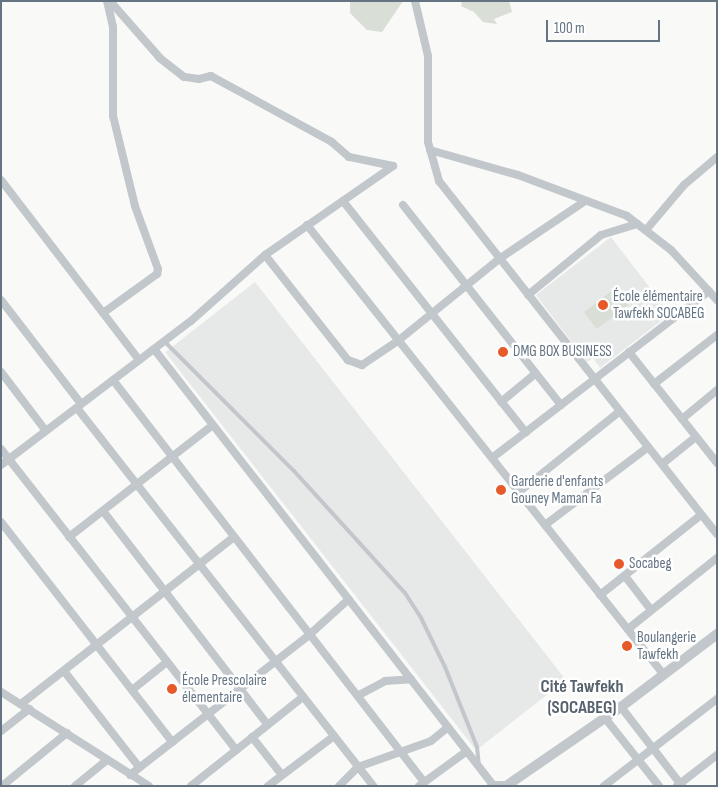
<!DOCTYPE html>
<html>
<head>
<meta charset="utf-8">
<style>
  body { margin:0 }
  #map { position:relative; width:718px; height:787px; overflow:hidden; background:#f9f9f7; font-family:"Sofia Sans Condensed",sans-serif }
  div>[style] { position:absolute }
  [style*='--x'] { left:calc(var(--x)*1px); top:calc(var(--y)*1px); width:calc(var(--w)*1px); rotate:calc(var(--a)*1deg) }
  .built>* { inset:0; background:#e7e8e8; transform-origin:0 0 }
  .green>* { inset:0; background:#d9ded6; transform-origin:0 0 }
  .service>* { height:4px; margin:-2px; padding:0 2px; transform-origin:2px; border-radius:2px; background:#c2c7cb }
  .minor>* { height:8px; margin:-4px; padding:0 4px; transform-origin:4px; border-radius:4px; background:#c2c7cb }
  .tertiary>* { height:10px; margin:-5px; padding:0 5px; transform-origin:5px; border-radius:5px; background:#c2c7cb }
  .dots>* { width:14px; height:14px; translate:-50% -50%; box-sizing:border-box; border:2px solid #fff; border-radius:50% }
  span { translate:-50% -50%; white-space:nowrap; text-align:center; line-height:1.15; -webkit-text-stroke:5px #fff; paint-order:stroke }
  .poi-label { font-size:15px; color:#647482 }
  .left { translate:0 -50%; text-align:left }
  .quarter-label { font-size:18px; color:#56626d; font-weight:700 }
  .frame { position:absolute; inset:0; border:2px solid #647482; pointer-events:none }
  .scale { position:absolute; left:546px; top:20px; width:114px; height:22px; box-sizing:border-box; border:2px solid #647482; border-top:0; padding-left:6px; font-size:15px; line-height:18px; white-space:nowrap; color:#647482; -webkit-text-stroke:4px #fff; paint-order:stroke }
</style>
</head>
<body>
<div id="map">
  <div class="built">
    <div style="clip-path:polygon(611px 237px,670px 314px,600px 368px,593px 358px,587px 362px,536px 295px)"></div>
    <div style="left:255px;top:282px;width:505px;height:114px;rotate:52deg"></div>
  </div>
  <div class="green">
    <div style="clip-path:polygon(350px 1px,403px 1px,382px 32px,367px 30px,350px 13px)"></div>
    <div style="clip-path:polygon(462px 1px,509px 1px,512px 12px,494px 19px,497px 24px,483px 22px,474px 12px,461px 6px)"></div>
    <div style="left:616px;top:288px;width:21px;height:40px;rotate:53deg"></div>
  </div>
  <div class="service">
    <div style="--x:164;--y:341;--w:184;--a:45"></div>
    <div style="--x:294;--y:471;--w:165;--a:47.7"></div>
    <div style="--x:405;--y:593;--w:30;--a:57"></div>
    <div style="--x:421;--y:618;--w:55;--a:63.9"></div>
    <div style="--x:445;--y:667;--w:86;--a:68.2"></div>
    <div style="--x:477;--y:747;--w:18;--a:84"></div>
  </div>
  <div class="minor">
    <div style="--x:415;--y:1;--w:57;--a:76.7"></div>
    <div style="--x:428;--y:56;--w:86;--a:90"></div>
    <div style="--x:428;--y:142;--w:41;--a:74.2"></div>
    <div style="--x:439;--y:181;--w:449;--a:51.8"></div>
    <div style="--x:430;--y:150;--w:91;--a:15.9"></div>
    <div style="--x:518;--y:175;--w:116;--a:20.6"></div>
    <div style="--x:627;--y:216;--w:56;--a:37.7"></div>
    <div style="--x:671;--y:250;--w:68;--a:47.4"></div>
    <div style="--x:1;--y:180;--w:227;--a:52.5"></div>
    <div style="--x:343;--y:201;--w:295;--a:51.7"></div>
    <div style="--x:403;--y:205;--w:255;--a:51.7"></div>
    <div style="--x:307;--y:225;--w:574;--a:51.57"></div>
    <div style="--x:646;--y:230;--w:59;--a:-49.8"></div>
    <div style="--x:684;--y:185;--w:43;--a:-40.3"></div>
    <div style="--x:265;--y:255;--w:134;--a:51.7"></div>
    <div style="--x:348;--y:360;--w:15;--a:20"></div>
    <div style="--x:362;--y:365;--w:45;--a:-34"></div>
    <div style="--x:399;--y:340;--w:129;--a:-39"></div>
    <div style="--x:499;--y:259;--w:104;--a:-34"></div>
    <div style="--x:528;--y:295;--w:94;--a:-39.4"></div>
    <div style="--x:601;--y:235;--w:38;--a:-17"></div>
    <div style="--x:1;--y:300;--w:131;--a:52.4"></div>
    <div style="--x:103;--y:313;--w:67;--a:-35.8"></div>
    <div style="--x:157;--y:274;--w:5;--a:-79"></div>
    <div style="--x:158;--y:269;--w:67;--a:-110.1"></div>
    <div style="--x:135;--y:206;--w:93;--a:-103.7"></div>
    <div style="--x:113;--y:116;--w:89;--a:-90"></div>
    <div style="--x:113;--y:27;--w:27;--a:-103"></div>
    <div style="--x:154;--y:349;--w:552;--a:52.13"></div>
    <div style="--x:629;--y:352;--w:142;--a:51.6"></div>
    <div style="--x:1;--y:372;--w:74;--a:52.7"></div>
    <div style="--x:113;--y:380;--w:508;--a:52.27"></div>
    <div style="--x:654;--y:384;--w:80;--a:-37.9"></div>
    <div style="--x:501;--y:402;--w:45;--a:-39.6"></div>
    <div style="--x:77;--y:408;--w:480;--a:51.9"></div>
    <div style="--x:682;--y:419;--w:45;--a:-39.6"></div>
    <div style="--x:1;--y:449;--w:382;--a:52"></div>
    <div style="--x:492;--y:458;--w:274;--a:-37.6"></div>
    <div style="--x:662;--y:464;--w:43;--a:-38.5"></div>
    <div style="--x:1;--y:465;--w:238;--a:-37.2"></div>
    <div style="--x:191;--y:321;--w:99;--a:-41.7"></div>
    <div style="--x:265;--y:255;--w:156;--a:-34.8"></div>
    <div style="--x:393;--y:166;--w:45;--a:-168.4"></div>
    <div style="--x:349;--y:157;--w:23;--a:-139"></div>
    <div style="--x:332;--y:142;--w:138;--a:-151.4"></div>
    <div style="--x:211;--y:76;--w:12;--a:166"></div>
    <div style="--x:199;--y:79;--w:15;--a:-172"></div>
    <div style="--x:184;--y:77;--w:31;--a:-142"></div>
    <div style="--x:160;--y:58;--w:76;--a:-131.3"></div>
    <div style="--x:519;--y:492;--w:129;--a:-38.7"></div>
    <div style="--x:103;--y:511;--w:270;--a:52.4"></div>
    <div style="--x:1;--y:522;--w:279;--a:52.1"></div>
    <div style="--x:545;--y:525;--w:129;--a:-37.1"></div>
    <div style="--x:69;--y:537;--w:182;--a:-37.9"></div>
    <div style="--x:625;--y:576;--w:43;--a:52.6"></div>
    <div style="--x:600;--y:595;--w:129;--a:-38.4"></div>
    <div style="--x:628;--y:629;--w:114;--a:-38.6"></div>
    <div style="--x:64;--y:671;--w:122;--a:52"></div>
    <div style="--x:132;--y:690;--w:45;--a:-38.7"></div>
    <div style="--x:1;--y:692;--w:175;--a:32.4"></div>
    <div style="--x:359;--y:695;--w:30;--a:-28"></div>
    <div style="--x:385;--y:681;--w:26;--a:-4"></div>
    <div style="--x:21;--y:704;--w:269;--a:-38.1"></div>
    <div style="--x:621;--y:707;--w:100;--a:52.3"></div>
    <div style="--x:605;--y:718;--w:87;--a:51.5"></div>
    <div style="--x:1;--y:731;--w:36;--a:-38"></div>
    <div style="--x:252;--y:737;--w:48;--a:51.7"></div>
    <div style="--x:130;--y:775;--w:226;--a:-38"></div>
    <div style="--x:308;--y:636;--w:55;--a:-42.1"></div>
    <div style="--x:2;--y:786;--w:84;--a:-39.2"></div>
    <div style="--x:75;--y:786;--w:41;--a:-39.1"></div>
    <div style="--x:191;--y:786;--w:143;--a:-38.5"></div>
    <div style="--x:268;--y:786;--w:83;--a:-37.1"></div>
    <div style="--x:339;--y:786;--w:27;--a:-45"></div>
    <div style="--x:358;--y:767;--w:77;--a:-19.6"></div>
    <div style="--x:431;--y:741;--w:22;--a:-39"></div>
    <div style="--x:419;--y:786;--w:59;--a:-36.1"></div>
    <div style="--x:604;--y:786;--w:143;--a:-37.6"></div>
    <div style="--x:677;--y:786;--w:51;--a:-37.8"></div>
  </div>
  <div class="tertiary">
    <div style="--x:492;--y:786;--w:10;--a:0"></div>
    <div style="--x:506;--y:786;--w:140;--a:-34.5"></div>
    <div style="--x:621;--y:707;--w:121;--a:-37.2"></div>
  </div>
  <div class="dots">
    <div style="left:603px;top:305px;background:#e65929"></div>
    <div style="left:503px;top:352px;background:#e65929"></div>
    <div style="left:501px;top:490px;background:#e65929"></div>
    <div style="left:619px;top:564px;background:#e65929"></div>
    <div style="left:627px;top:646px;background:#e65929"></div>
    <div style="left:172px;top:689px;background:#e65929"></div>
  </div>
  <div class="poi-label">
    <span class="left" style="left:613px;top:305px">École élémentaire<br>Tawfekh SOCABEG</span>
    <span class="left" style="left:513px;top:352px">DMG BOX BUSINESS</span>
    <span class="left" style="left:511px;top:490px">Garderie d'enfants<br>Gouney Maman Fa</span>
    <span class="left" style="left:629px;top:564px">Socabeg</span>
    <span class="left" style="left:637px;top:646px">Boulangerie<br>Tawfekh</span>
    <span class="left" style="left:182px;top:689px">École Prescolaire<br>élementaire</span>
  </div>
  <div class="quarter-label">
    <span style="left:582px;top:698px">Cité Tawfekh<br>(SOCABEG)</span>
  </div>
  <div class="frame"></div>
  <div class="scale">100 m</div>
</div>
</body>
</html>
